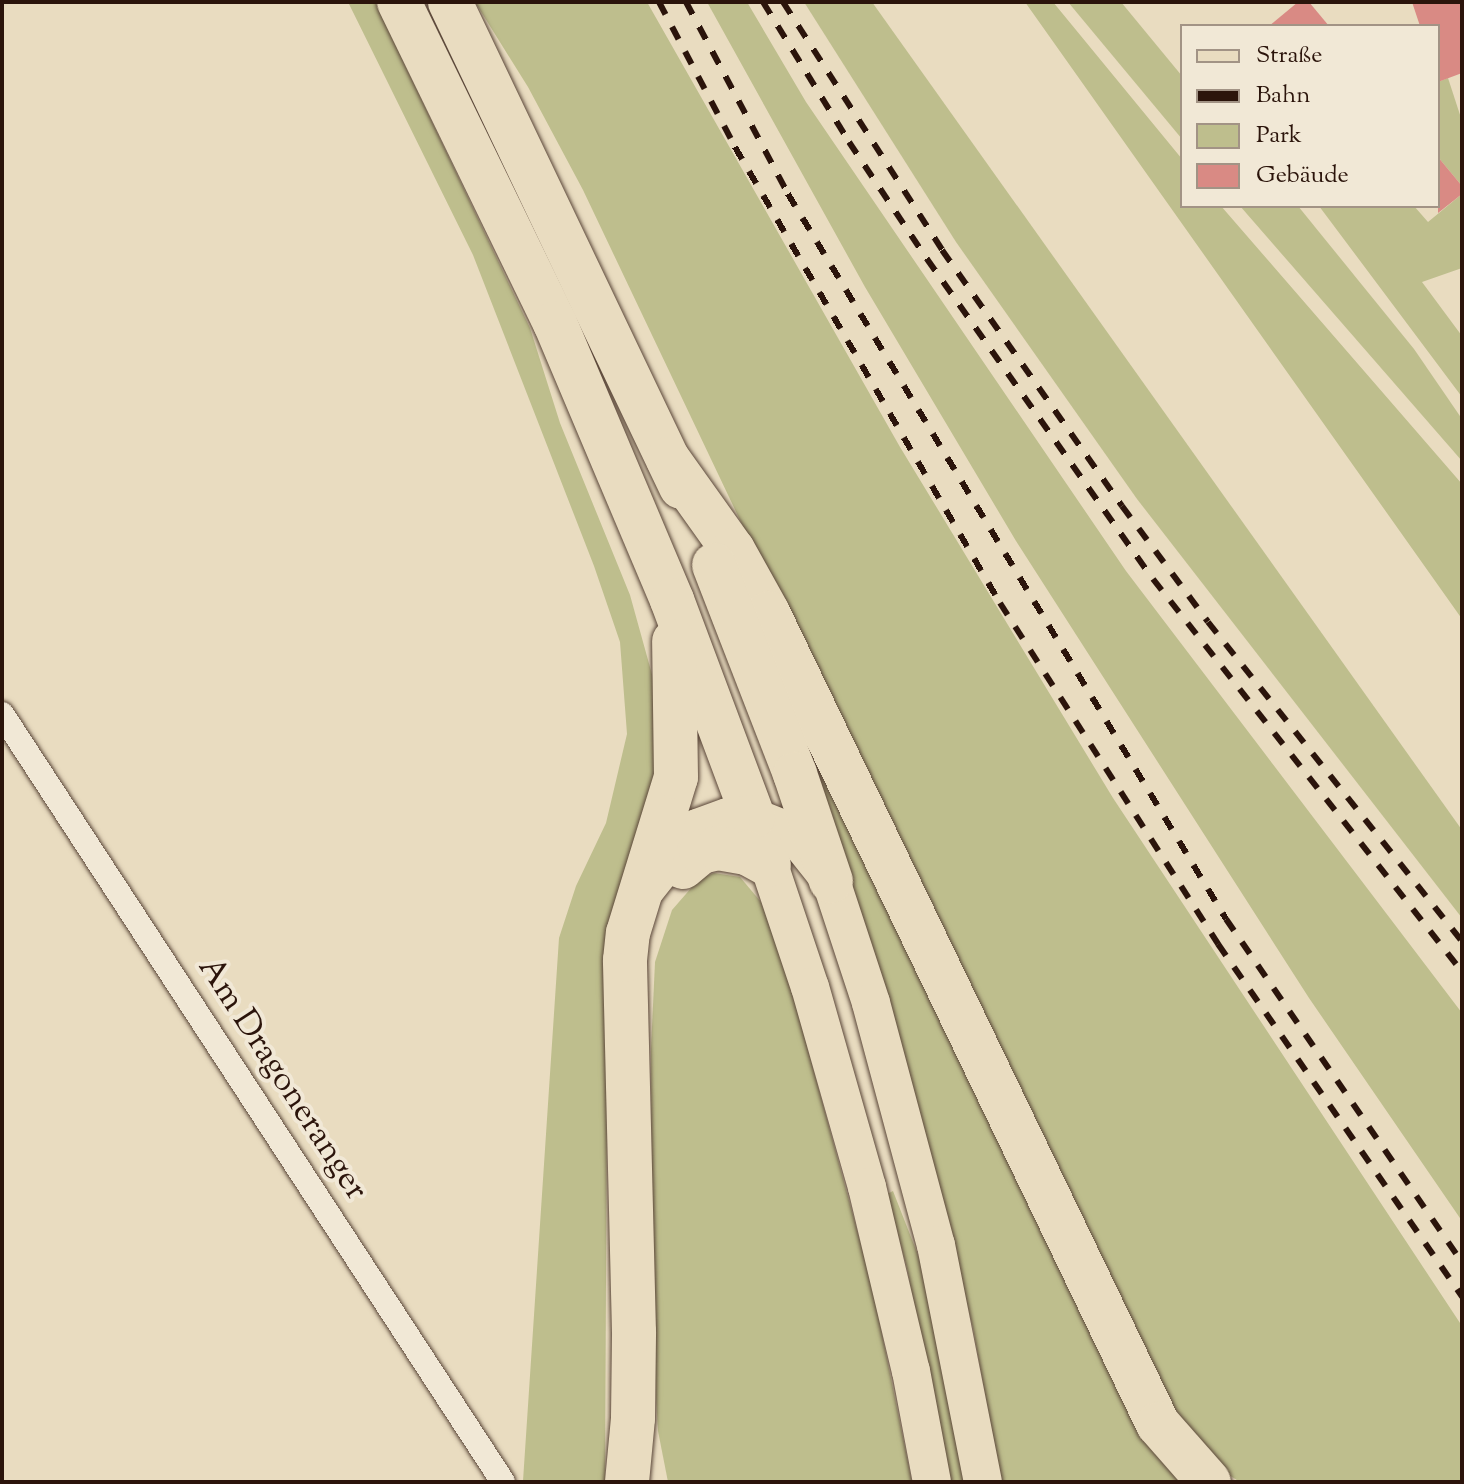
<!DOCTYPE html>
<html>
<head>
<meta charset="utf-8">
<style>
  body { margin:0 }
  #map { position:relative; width:1464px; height:1484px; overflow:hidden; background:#e9dcc0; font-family:"Sorts Mill Goudy",serif }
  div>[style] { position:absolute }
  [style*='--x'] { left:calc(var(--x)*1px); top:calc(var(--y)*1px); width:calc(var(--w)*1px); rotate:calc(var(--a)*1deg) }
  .green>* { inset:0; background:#bebe8d }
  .building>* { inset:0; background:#d98a84 }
  .roads { filter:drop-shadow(0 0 2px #5a4638) drop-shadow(0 0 2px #5a4638) }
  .street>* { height:24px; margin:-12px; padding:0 12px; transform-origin:12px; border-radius:12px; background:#f1e8d6 }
  .primary>* { height:38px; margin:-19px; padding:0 19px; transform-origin:19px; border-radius:19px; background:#e9dcc0 }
  .highway>* { height:44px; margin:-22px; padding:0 22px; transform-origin:22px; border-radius:22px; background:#e9dcc0 }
  .rail>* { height:6px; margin-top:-3px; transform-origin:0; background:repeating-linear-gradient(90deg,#2b140b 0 14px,transparent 0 28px) }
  span { translate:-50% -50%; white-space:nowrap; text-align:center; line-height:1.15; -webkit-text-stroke:8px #f1e8d6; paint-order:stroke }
  .street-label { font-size:34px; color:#2b140b }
  .frame { position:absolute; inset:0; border:4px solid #2b140b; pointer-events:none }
  .legend { position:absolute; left:1180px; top:24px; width:260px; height:184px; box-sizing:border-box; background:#f1e8d6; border:2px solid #a29385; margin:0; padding:10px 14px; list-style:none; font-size:24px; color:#2b140b }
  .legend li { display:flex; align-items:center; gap:16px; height:40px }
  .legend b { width:40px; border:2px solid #a29385 }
</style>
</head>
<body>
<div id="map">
  <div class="green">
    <div style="clip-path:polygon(348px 2px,375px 2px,530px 328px,560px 423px,630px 595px,653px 678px,656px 767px,607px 1085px,605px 1482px,523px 1481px,559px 938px,576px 886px,606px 823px,627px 734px,620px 642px,594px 566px,473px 255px)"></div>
    <div style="clip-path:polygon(475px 2px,647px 2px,900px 447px,1113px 798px,1462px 1326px,1462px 1482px,1240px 1482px,1224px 1472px,1184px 1428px,846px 743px,583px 190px,528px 87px)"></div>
    <div style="clip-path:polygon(707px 2px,747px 2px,806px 102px,1126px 571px,1462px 1013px,1462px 1221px,1309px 998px,1016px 541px,865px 287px)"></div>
    <div style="clip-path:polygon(804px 2px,872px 2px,1462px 830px,1462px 918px,1137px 499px,956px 242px)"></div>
    <div style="clip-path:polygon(1025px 2px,1053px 2px,1182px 159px,1182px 206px,1221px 206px,1462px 484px,1462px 619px)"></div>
    <div style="clip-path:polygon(1068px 2px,1121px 2px,1182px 76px,1182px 139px)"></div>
    <div style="clip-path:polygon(1448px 78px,1462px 121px,1462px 186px,1438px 157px,1438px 82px)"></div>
    <div style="clip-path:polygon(1462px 194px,1462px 268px,1422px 282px,1462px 336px,1462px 397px,1319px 206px,1414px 206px,1428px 222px)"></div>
    <div style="clip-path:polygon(1240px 206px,1298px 206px,1414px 349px,1462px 419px,1462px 461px)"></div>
    <div style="clip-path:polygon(785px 696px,1191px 1482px,1001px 1482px,973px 1328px,905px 1057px)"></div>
    <div style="clip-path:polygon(714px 873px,740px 877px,761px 902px,791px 987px,872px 1285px,912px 1482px,668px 1482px,658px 1431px,652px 1331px,651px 1049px,655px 962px,672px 910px,699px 879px)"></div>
    <div style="clip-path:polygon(893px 1191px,927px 1278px,967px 1482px,948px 1482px,907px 1268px,887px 1194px)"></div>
  </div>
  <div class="building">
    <div style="clip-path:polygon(1298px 2px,1309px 2px,1329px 26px,1269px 26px)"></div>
    <div style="clip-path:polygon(1412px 2px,1462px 2px,1462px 73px,1438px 82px,1438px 26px,1420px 26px)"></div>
    <div style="clip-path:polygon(1438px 157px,1462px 186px,1462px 194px,1438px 213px)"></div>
  </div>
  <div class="roads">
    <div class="street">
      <div style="--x:2;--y:714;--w:917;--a:56.88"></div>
    </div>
    <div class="primary">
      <div style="--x:753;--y:817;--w:43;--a:21.8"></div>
      <div style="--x:793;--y:833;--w:61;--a:51.6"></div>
      <div style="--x:831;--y:881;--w:128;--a:71.8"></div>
      <div style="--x:871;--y:1003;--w:251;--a:75"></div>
      <div style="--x:936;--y:1245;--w:242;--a:78.8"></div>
      <div style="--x:759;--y:835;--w:160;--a:71.5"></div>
      <div style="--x:810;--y:987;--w:208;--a:74.1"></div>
      <div style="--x:867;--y:1187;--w:189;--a:76.6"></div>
      <div style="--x:911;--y:1371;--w:113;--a:79.3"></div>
    </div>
    <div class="highway">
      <div style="--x:399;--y:2;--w:357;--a:64.1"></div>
      <div style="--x:555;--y:323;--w:301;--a:67.1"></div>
      <div style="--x:672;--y:600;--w:232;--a:69.5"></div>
      <div style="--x:753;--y:817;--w:25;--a:173"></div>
      <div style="--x:728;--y:820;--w:32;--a:160"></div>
      <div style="--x:698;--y:831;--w:31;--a:143"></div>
      <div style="--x:673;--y:850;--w:48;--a:128.3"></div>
      <div style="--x:450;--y:2;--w:537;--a:64.53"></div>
      <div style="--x:668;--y:459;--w:112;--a:54.5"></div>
      <div style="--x:733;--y:550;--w:72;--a:60.9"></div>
      <div style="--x:768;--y:613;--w:900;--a:64.32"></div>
      <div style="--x:1158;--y:1424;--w:77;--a:48.7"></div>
      <div style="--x:714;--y:565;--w:224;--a:68.8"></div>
      <div style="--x:795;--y:774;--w:113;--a:71.4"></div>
      <div style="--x:683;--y:867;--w:23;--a:-40"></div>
      <div style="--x:701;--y:852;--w:17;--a:-13"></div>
      <div style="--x:718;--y:848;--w:29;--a:10"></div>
      <div style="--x:747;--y:853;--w:25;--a:29"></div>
      <div style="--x:627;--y:1482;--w:64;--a:-84.6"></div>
      <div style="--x:633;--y:1418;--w:86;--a:-89.3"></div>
      <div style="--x:634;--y:1332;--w:372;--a:-91.4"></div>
      <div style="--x:625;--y:960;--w:27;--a:-84"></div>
      <div style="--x:628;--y:933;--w:163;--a:-72.9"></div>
      <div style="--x:676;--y:777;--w:136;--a:-90.8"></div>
    </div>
  </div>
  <div class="rail">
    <div style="--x:659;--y:2;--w:164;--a:62.3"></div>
    <div style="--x:735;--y:147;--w:527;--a:59.84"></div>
    <div style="--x:1000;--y:603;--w:405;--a:57.4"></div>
    <div style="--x:1218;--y:944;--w:429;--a:55.3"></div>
    <div style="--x:686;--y:2;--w:217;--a:62"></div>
    <div style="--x:788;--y:194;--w:847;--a:58.86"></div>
    <div style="--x:1226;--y:919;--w:417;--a:55.5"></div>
    <div style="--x:763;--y:2;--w:164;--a:58.4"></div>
    <div style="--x:849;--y:142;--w:141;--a:56.3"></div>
    <div style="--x:927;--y:259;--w:392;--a:54.8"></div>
    <div style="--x:1153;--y:579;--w:499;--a:51.8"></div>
    <div style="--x:783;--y:2;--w:295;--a:57.3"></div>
    <div style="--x:942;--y:250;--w:313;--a:54.9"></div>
    <div style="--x:1122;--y:506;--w:144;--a:53.4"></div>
    <div style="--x:1208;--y:622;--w:408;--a:51.5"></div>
  </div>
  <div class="street-label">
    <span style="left:282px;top:1079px;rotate:57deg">Am Dragoneranger</span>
  </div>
  <div class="frame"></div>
  <ul class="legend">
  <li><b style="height:10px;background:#e9dcc0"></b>Straße</li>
  <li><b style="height:10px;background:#2b140b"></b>Bahn</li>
  <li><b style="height:22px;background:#bebe8d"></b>Park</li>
  <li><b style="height:22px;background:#d98a84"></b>Gebäude</li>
  </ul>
</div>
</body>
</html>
